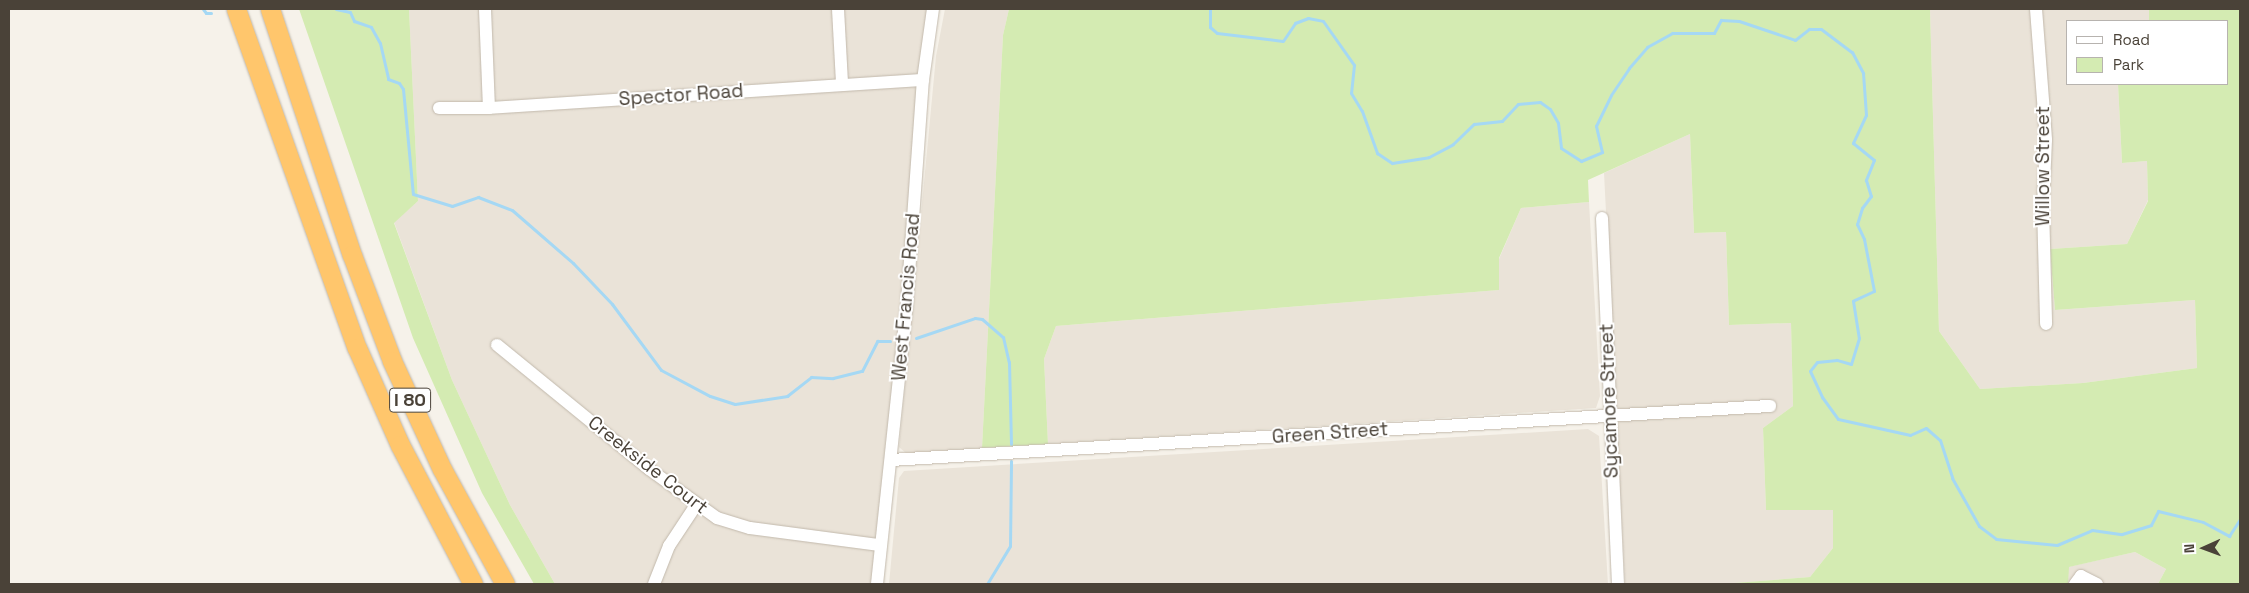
<!DOCTYPE html>
<html>
<head>
<meta charset="utf-8">
<style>
  body { margin:0 }
  #map { position:relative; width:2249px; height:593px; overflow:hidden; background:#f6f2ea; font-family:"Space Grotesk",sans-serif }
  div>[style] { position:absolute }
  [style*='--x'] { left:calc(var(--x)*1px); top:calc(var(--y)*1px); width:calc(var(--w)*1px); rotate:calc(var(--a)*1deg) }
  .residential>* { inset:0; background:#eae3d8 }
  .green>* { inset:0; background:#d4ebb2 }
  .stream>* { height:3px; margin:-1.5px; padding:0 1.5px; transform-origin:1.5px; border-radius:1.5px; background:#a5d8f4 }
  .roads { filter:drop-shadow(0 0 1px #c2b9ac) drop-shadow(0 0 1px #c2b9ac) }
  .minor>* { height:12px; margin:-6px; padding:0 6px; transform-origin:6px; border-radius:6px; background:#fff }
  .highway>* { height:19px; margin:-9.5px; padding:0 9.5px; transform-origin:9.5px; border-radius:9.5px; background:#ffc66c }
  span { translate:-50% -50%; white-space:nowrap; text-align:center; line-height:1.15; -webkit-text-stroke:4px #fff; paint-order:stroke }
  .shield-label span { padding:1px 4px; background:#fff; border:1px solid; border-radius:4px; -webkit-text-stroke-width:0 }
  .shield-label { font-size:18px; color:#4a4238; font-weight:700 }
  .street-label { font-size:19px; color:#4a4238 }
  .frame { position:absolute; inset:0; border:10px solid #4a4238; pointer-events:none }
  .legend { position:absolute; left:2066px; top:20px; width:162px; height:65px; box-sizing:border-box; background:#fff; border:1px solid #b7b3af; margin:0; padding:6px 9px; list-style:none; font-size:15px; color:#4a4238 }
  .legend li { display:flex; align-items:center; gap:10px; height:25px }
  .legend b { width:25px; border:1px solid #b7b3af }
  .north { position:absolute; left:2179px; top:523px; width:50px; height:50px; -webkit-text-stroke:4px #fff; paint-order:stroke; rotate:268deg; font-size:14px; font-weight:700; line-height:20px; text-align:center; color:#4a4238 }
  .north::after { content:''; display:block; margin:auto; width:18px; height:22px; background:#4a4238; clip-path:polygon(50% 0,100% 100%,50% 72%,0 100%) }
</style>
</head>
<body>
<div id="map">
  <div class="residential">
    <div style="clip-path:polygon(409px 9px,932px 9px,874px 584px,555px 584px,510px 505px,452px 380px,394px 222px,418px 201px)"></div>
    <div style="clip-path:polygon(945px 9px,1009px 9px,1003px 35px,982px 448px,907px 454px,899px 447px,936px 56px)"></div>
    <div style="clip-path:polygon(1930px 9px,2149px 9px,2149px 21px,2068px 21px,2068px 84px,2118px 84px,2122px 163px,2147px 161px,2148px 200px,2127px 244px,2050px 249px,2055px 310px,2195px 300px,2197px 368px,2083px 383px,1980px 389px,1939px 331px)"></div>
    <div style="clip-path:polygon(1690px 134px,1694px 233px,1726px 232px,1729px 325px,1791px 323px,1793px 406px,1763px 428px,1766px 510px,1833px 510px,1833px 548px,1810px 577px,1722px 584px,1625px 584px,1604px 173px)"></div>
    <div style="clip-path:polygon(1589px 202px,1600px 396px,1596px 408px,1048px 444px,1044px 359px,1056px 326px,1499px 290px,1499px 259px,1521px 208px)"></div>
    <div style="clip-path:polygon(1588px 429px,1599px 436px,1608px 584px,889px 584px,899px 478px,904px 471px)"></div>
    <div style="clip-path:polygon(2135px 552px,2166px 569px,2158px 584px,2068px 584px,2068px 567px)"></div>
  </div>
  <div class="green">
    <div style="clip-path:polygon(299px 9px,409px 9px,418px 201px,394px 223px,452px 380px,510px 505px,555px 584px,534px 584px,482px 493px,413px 338px)"></div>
    <div style="clip-path:polygon(1009px 9px,1930px 9px,1939px 331px,1980px 389px,2083px 383px,2197px 368px,2195px 300px,2055px 310px,2050px 249px,2127px 244px,2148px 201px,2147px 161px,2122px 163px,2118px 84px,2228px 84px,2228px 21px,2149px 21px,2149px 9px,2240px 9px,2240px 584px,2158px 584px,2166px 569px,2135px 552px,2069px 567px,2068px 584px,1722px 584px,1810px 577px,1833px 548px,1833px 510px,1766px 510px,1763px 428px,1793px 406px,1791px 323px,1729px 325px,1726px 232px,1694px 233px,1690px 134px,1588px 180px,1589px 202px,1521px 208px,1499px 258px,1499px 290px,1056px 326px,1044px 359px,1048px 444px,982px 448px,1003px 35px)"></div>
  </div>
  <div class="stream">
    <div style="--x:203;--y:9;--w:5;--a:53"></div>
    <div style="--x:206;--y:13;--w:5;--a:0"></div>
    <div style="--x:336;--y:9;--w:14;--a:12"></div>
    <div style="--x:350;--y:12;--w:10;--a:66"></div>
    <div style="--x:354;--y:21;--w:18;--a:19"></div>
    <div style="--x:371;--y:27;--w:18;--a:61"></div>
    <div style="--x:380;--y:43;--w:37;--a:77"></div>
    <div style="--x:388;--y:79;--w:12;--a:20"></div>
    <div style="--x:399;--y:83;--w:7;--a:56"></div>
    <div style="--x:403;--y:89;--w:105;--a:84.6"></div>
    <div style="--x:413;--y:194;--w:41;--a:17.1"></div>
    <div style="--x:452;--y:206;--w:28;--a:-19"></div>
    <div style="--x:478;--y:197;--w:36;--a:21"></div>
    <div style="--x:512;--y:210;--w:81;--a:41"></div>
    <div style="--x:573;--y:263;--w:57;--a:46.4"></div>
    <div style="--x:612;--y:304;--w:82;--a:53.4"></div>
    <div style="--x:661;--y:370;--w:55;--a:28"></div>
    <div style="--x:710;--y:396;--w:26;--a:18"></div>
    <div style="--x:735;--y:404;--w:53;--a:-8.7"></div>
    <div style="--x:787;--y:396;--w:31;--a:-38"></div>
    <div style="--x:811;--y:377;--w:22;--a:3"></div>
    <div style="--x:833;--y:378;--w:30;--a:-14"></div>
    <div style="--x:862;--y:371;--w:34;--a:-63"></div>
    <div style="--x:877;--y:341;--w:13;--a:0"></div>
    <div style="--x:1210;--y:9;--w:18;--a:90"></div>
    <div style="--x:1210;--y:27;--w:9;--a:41"></div>
    <div style="--x:1217;--y:33;--w:66;--a:6.9"></div>
    <div style="--x:1283;--y:41;--w:22;--a:-56"></div>
    <div style="--x:1295;--y:23;--w:14;--a:-21"></div>
    <div style="--x:1308;--y:18;--w:15;--a:11"></div>
    <div style="--x:1323;--y:21;--w:54;--a:54.8"></div>
    <div style="--x:1354;--y:65;--w:28;--a:96"></div>
    <div style="--x:1351;--y:93;--w:21;--a:59"></div>
    <div style="--x:1362;--y:111;--w:45;--a:70.3"></div>
    <div style="--x:1377;--y:153;--w:18;--a:34"></div>
    <div style="--x:1392;--y:163;--w:37;--a:-9"></div>
    <div style="--x:1429;--y:157;--w:27;--a:-28"></div>
    <div style="--x:1453;--y:144;--w:29;--a:-44"></div>
    <div style="--x:1474;--y:124;--w:28;--a:-6"></div>
    <div style="--x:1502;--y:121;--w:23;--a:-47"></div>
    <div style="--x:1518;--y:104;--w:22;--a:-5"></div>
    <div style="--x:1540;--y:102;--w:12;--a:35"></div>
    <div style="--x:1550;--y:109;--w:16;--a:60"></div>
    <div style="--x:1558;--y:123;--w:25;--a:83"></div>
    <div style="--x:1561;--y:148;--w:24;--a:33"></div>
    <div style="--x:1581;--y:161;--w:23;--a:-23"></div>
    <div style="--x:1602;--y:152;--w:27;--a:-103"></div>
    <div style="--x:1596;--y:126;--w:34;--a:-64"></div>
    <div style="--x:1611;--y:95;--w:32;--a:-56"></div>
    <div style="--x:1629;--y:68;--w:28;--a:-49"></div>
    <div style="--x:1647;--y:47;--w:29;--a:-29"></div>
    <div style="--x:1672;--y:33;--w:42;--a:0"></div>
    <div style="--x:1714;--y:33;--w:15;--a:-62"></div>
    <div style="--x:1721;--y:20;--w:18;--a:3"></div>
    <div style="--x:1739;--y:21;--w:59;--a:18.7"></div>
    <div style="--x:1795;--y:40;--w:18;--a:-38"></div>
    <div style="--x:1809;--y:29;--w:12;--a:0"></div>
    <div style="--x:1821;--y:29;--w:39;--a:37"></div>
    <div style="--x:1852;--y:52;--w:24;--a:62"></div>
    <div style="--x:1863;--y:73;--w:42;--a:85.9"></div>
    <div style="--x:1866;--y:115;--w:31;--a:115"></div>
    <div style="--x:1853;--y:143;--w:27;--a:39"></div>
    <div style="--x:1874;--y:160;--w:22;--a:112"></div>
    <div style="--x:1866;--y:180;--w:17;--a:73"></div>
    <div style="--x:1871;--y:196;--w:15;--a:127"></div>
    <div style="--x:1862;--y:208;--w:17;--a:107"></div>
    <div style="--x:1857;--y:224;--w:17;--a:65"></div>
    <div style="--x:1864;--y:239;--w:53;--a:79.1"></div>
    <div style="--x:1874;--y:291;--w:23;--a:155"></div>
    <div style="--x:1853;--y:301;--w:37;--a:81"></div>
    <div style="--x:1859;--y:338;--w:27;--a:107"></div>
    <div style="--x:1851;--y:364;--w:15;--a:-164"></div>
    <div style="--x:1837;--y:360;--w:20;--a:174"></div>
    <div style="--x:1817;--y:362;--w:11;--a:128"></div>
    <div style="--x:1810;--y:371;--w:29;--a:65"></div>
    <div style="--x:1822;--y:397;--w:27;--a:54"></div>
    <div style="--x:1838;--y:419;--w:74;--a:12.5"></div>
    <div style="--x:1910;--y:435;--w:17;--a:-24"></div>
    <div style="--x:1926;--y:428;--w:18;--a:41"></div>
    <div style="--x:1940;--y:440;--w:40;--a:72"></div>
    <div style="--x:1952;--y:478;--w:55;--a:60.6"></div>
    <div style="--x:1979;--y:526;--w:21;--a:37"></div>
    <div style="--x:1996;--y:539;--w:61;--a:5.6"></div>
    <div style="--x:2057;--y:545;--w:38;--a:-23"></div>
    <div style="--x:2092;--y:530;--w:30;--a:8"></div>
    <div style="--x:2122;--y:534;--w:30;--a:-17"></div>
    <div style="--x:2151;--y:525;--w:16;--a:-63"></div>
    <div style="--x:2158;--y:511;--w:46;--a:13.7"></div>
    <div style="--x:2203;--y:522;--w:30;--a:28"></div>
    <div style="--x:2229;--y:536;--w:20;--a:-57"></div>
    <div style="--x:916;--y:338;--w:62;--a:-18.7"></div>
    <div style="--x:975;--y:318;--w:7;--a:8"></div>
    <div style="--x:982;--y:319;--w:28;--a:41"></div>
    <div style="--x:1003;--y:337;--w:26;--a:77"></div>
    <div style="--x:1009;--y:362;--w:82;--a:88.6"></div>
    <div style="--x:987;--y:584;--w:44;--a:-58.8"></div>
    <div style="--x:1010;--y:546;--w:85;--a:-89.3"></div>
  </div>
  <div class="roads">
    <div class="minor">
      <div style="--x:485;--y:9;--w:99;--a:87.7"></div>
      <div style="--x:838;--y:9;--w:75;--a:86.9"></div>
      <div style="--x:2036;--y:9;--w:131;--a:85.6"></div>
      <div style="--x:2046;--y:140;--w:66;--a:92.6"></div>
      <div style="--x:2043;--y:206;--w:118;--a:88.5"></div>
      <div style="--x:439;--y:108;--w:50;--a:0"></div>
      <div style="--x:489;--y:108;--w:435;--a:-3.7"></div>
      <div style="--x:1602;--y:218;--w:366;--a:87.5"></div>
      <div style="--x:497;--y:345;--w:196;--a:39.2"></div>
      <div style="--x:649;--y:469;--w:84;--a:35.8"></div>
      <div style="--x:717;--y:518;--w:34;--a:17"></div>
      <div style="--x:750;--y:528;--w:131;--a:7.5"></div>
      <div style="--x:891;--y:460;--w:881;--a:-3.52"></div>
      <div style="--x:654;--y:584;--w:41;--a:-68.5"></div>
      <div style="--x:669;--y:546;--w:49;--a:-56.6"></div>
      <div style="--x:877;--y:584;--w:284;--a:-83.9"></div>
      <div style="--x:907;--y:302;--w:223;--a:-85.9"></div>
      <div style="--x:923;--y:80;--w:72;--a:-82"></div>
      <div style="--x:2075;--y:584;--w:10;--a:-53"></div>
      <div style="--x:2081;--y:576;--w:18;--a:27"></div>
    </div>
    <div class="highway">
      <div style="--x:236;--y:9;--w:360;--a:70.4"></div>
      <div style="--x:357;--y:348;--w:106;--a:66.1"></div>
      <div style="--x:400;--y:445;--w:157;--a:62.3"></div>
      <div style="--x:270;--y:9;--w:259;--a:71.6"></div>
      <div style="--x:352;--y:255;--w:113;--a:69.3"></div>
      <div style="--x:392;--y:361;--w:119;--a:65.2"></div>
      <div style="--x:442;--y:469;--w:131;--a:61.3"></div>
    </div>
  </div>
  <div class="shield-label">
    <span style="left:410px;top:400px">I 80</span>
  </div>
  <div class="street-label">
    <span style="left:681px;top:95px;rotate:-4deg">Spector Road</span>
    <span style="left:2043px;top:166px;rotate:-90deg">Willow Street</span>
    <span style="left:906px;top:297px;rotate:-85deg">West Francis Road</span>
    <span style="left:1609px;top:401px;rotate:-92deg">Sycamore Street</span>
    <span style="left:1330px;top:433px;rotate:-4deg">Green Street</span>
    <span style="left:648px;top:465px;rotate:38deg">Creekside Court</span>
  </div>
  <div class="frame"></div>
  <ul class="legend">
  <li><b style="height:6px;background:#fff"></b>Road</li>
  <li><b style="height:14px;background:#d4ebb2"></b>Park</li>
  </ul>
  <div class="north">N</div>
</div>
</body>
</html>
